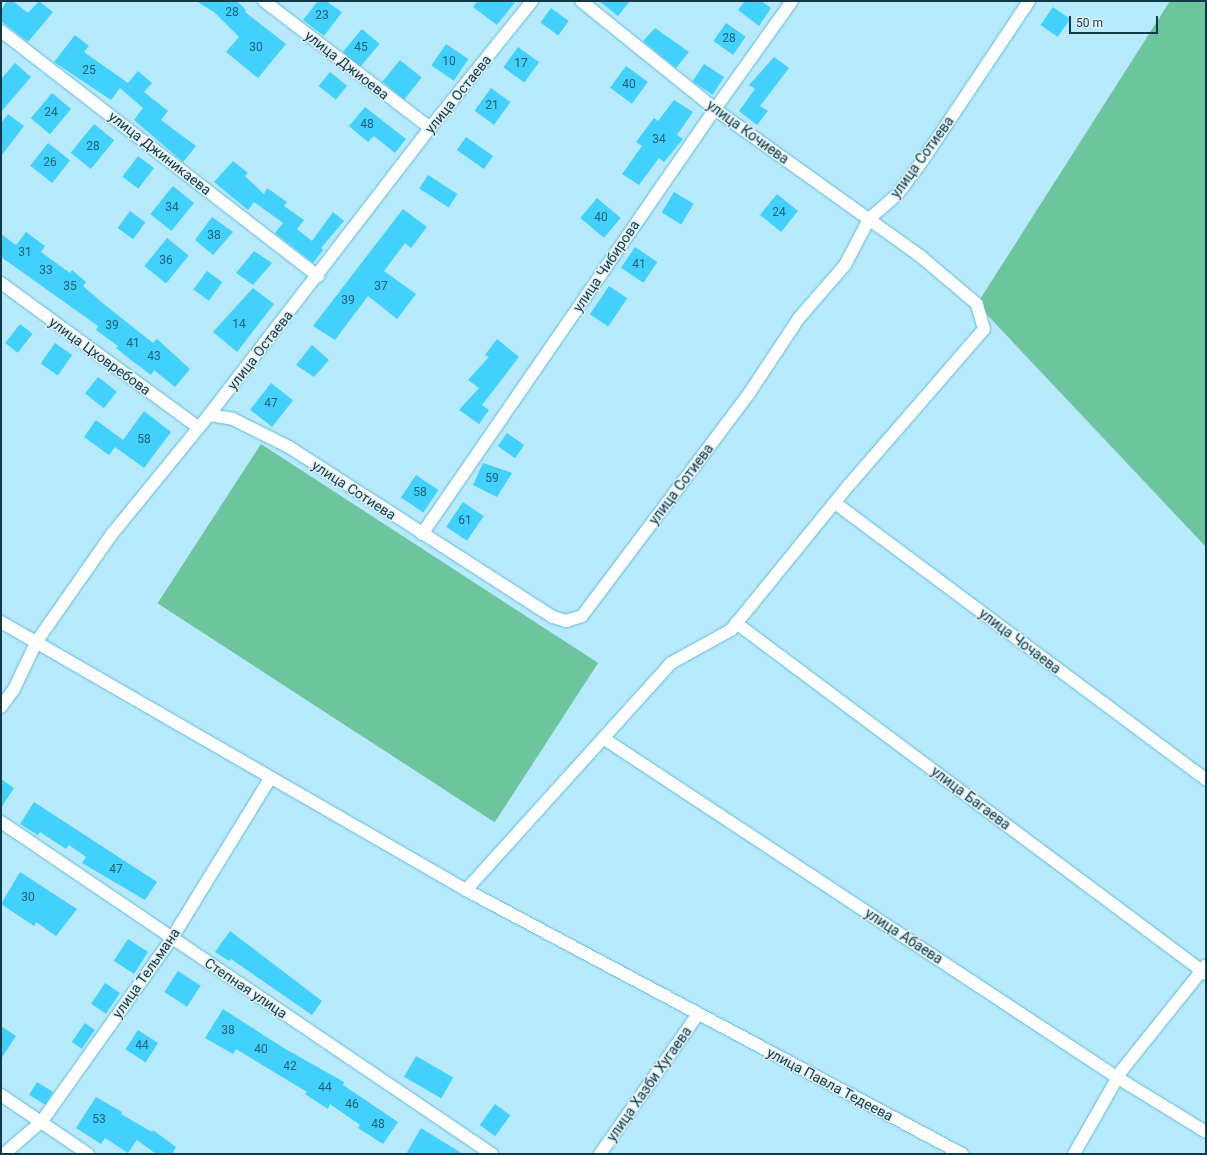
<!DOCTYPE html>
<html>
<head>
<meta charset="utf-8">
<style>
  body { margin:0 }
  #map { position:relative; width:1207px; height:1155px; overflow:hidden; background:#b7eafc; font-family:Roboto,sans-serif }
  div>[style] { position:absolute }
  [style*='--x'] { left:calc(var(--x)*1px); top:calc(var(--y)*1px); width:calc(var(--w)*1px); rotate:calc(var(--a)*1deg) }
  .green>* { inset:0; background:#6dc59d; transform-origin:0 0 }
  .building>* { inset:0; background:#42d1fd; transform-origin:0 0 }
  .roads { filter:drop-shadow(0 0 1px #60bad8) drop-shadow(0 0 1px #60bad8) }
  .minor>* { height:12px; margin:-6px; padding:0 6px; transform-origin:6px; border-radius:6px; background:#fff }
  span { translate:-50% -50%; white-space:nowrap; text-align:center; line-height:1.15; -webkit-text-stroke:3px #e0f1f7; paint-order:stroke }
  .number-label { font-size:12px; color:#1e5f73 }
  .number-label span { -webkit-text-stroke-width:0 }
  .street-label { font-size:14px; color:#123945 }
  .frame { position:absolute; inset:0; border:2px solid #123945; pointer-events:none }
  .scale { position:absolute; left:1069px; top:16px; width:89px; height:18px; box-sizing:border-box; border:2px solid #123945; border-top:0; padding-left:5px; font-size:12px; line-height:14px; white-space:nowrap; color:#123945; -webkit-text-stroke:3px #e0f1f7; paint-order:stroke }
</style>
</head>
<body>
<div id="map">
  <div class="green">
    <div style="clip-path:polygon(1170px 1px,1206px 1px,1206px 547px,977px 304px)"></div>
    <div style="left:261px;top:444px;width:402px;height:190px;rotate:33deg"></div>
  </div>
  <div class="building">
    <div style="clip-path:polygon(7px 1px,13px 1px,28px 13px,39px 1px,53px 12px,28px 42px,1px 21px,1px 10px)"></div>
    <div style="clip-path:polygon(196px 1px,237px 1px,246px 10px,245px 12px,286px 44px,258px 78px,226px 52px,239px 37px,214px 12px)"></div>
    <div style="clip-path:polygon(318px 1px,326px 1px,342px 12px,324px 36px,303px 20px)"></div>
    <div style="clip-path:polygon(478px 1px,516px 1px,497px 25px,473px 7px)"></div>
    <div style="clip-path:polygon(599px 1px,630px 1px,618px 16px)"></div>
    <div style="clip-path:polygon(745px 1px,761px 1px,771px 8px,759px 26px,738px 10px)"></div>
    <div style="left:1053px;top:7px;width:21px;height:22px;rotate:35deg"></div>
    <div style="left:551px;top:8px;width:22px;height:18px;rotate:36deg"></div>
    <div style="left:726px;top:23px;width:24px;height:22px;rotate:35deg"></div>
    <div style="clip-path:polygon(655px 28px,689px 52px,676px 68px,643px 41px)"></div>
    <div style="left:362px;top:29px;width:23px;height:30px;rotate:40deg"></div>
    <div style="clip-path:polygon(75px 35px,89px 46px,84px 52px,128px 83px,138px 71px,152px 83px,144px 92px,168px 111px,161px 120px,196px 146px,183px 162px,134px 120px,143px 108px,120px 88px,111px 100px,54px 62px)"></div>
    <div style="left:446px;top:44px;width:27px;height:26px;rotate:34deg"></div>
    <div style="left:518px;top:47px;width:26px;height:25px;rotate:36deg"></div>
    <div style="clip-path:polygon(774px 57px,789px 68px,760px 106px,768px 111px,757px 125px,739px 111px,755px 89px,749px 85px)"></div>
    <div style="left:400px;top:60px;width:28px;height:28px;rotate:39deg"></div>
    <div style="clip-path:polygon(15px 63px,31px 77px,1px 112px,1px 79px)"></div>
    <div style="left:704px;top:64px;width:24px;height:21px;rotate:33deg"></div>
    <div style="left:626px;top:66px;width:27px;height:27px;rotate:36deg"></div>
    <div style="left:330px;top:72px;width:22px;height:18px;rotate:39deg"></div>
    <div style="left:491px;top:88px;width:24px;height:28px;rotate:36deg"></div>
    <div style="left:52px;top:93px;width:25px;height:33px;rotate:40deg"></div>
    <div style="clip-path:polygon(674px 100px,693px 112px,677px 135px,683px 139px,664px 162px,659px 158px,639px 185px,622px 174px,642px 146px,636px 142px,654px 118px,658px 121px)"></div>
    <div style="clip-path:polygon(365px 107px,406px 139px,395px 153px,374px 136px,368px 142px,349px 126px)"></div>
    <div style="clip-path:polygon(8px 114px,24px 126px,1px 156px,1px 123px)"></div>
    <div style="left:94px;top:124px;width:26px;height:37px;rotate:39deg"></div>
    <div style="left:466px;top:137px;width:33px;height:16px;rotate:35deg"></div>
    <div style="left:48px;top:143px;width:28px;height:29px;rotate:38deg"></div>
    <div style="left:138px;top:156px;width:20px;height:26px;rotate:37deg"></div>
    <div style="clip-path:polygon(233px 161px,248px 173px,245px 176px,264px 194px,267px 188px,287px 202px,284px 206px,304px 220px,297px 229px,312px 241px,333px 212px,344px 221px,321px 248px,323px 250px,313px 263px,275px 233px,283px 223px,254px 202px,248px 210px,214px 182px)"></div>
    <div style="left:428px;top:175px;width:35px;height:16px;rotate:33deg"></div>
    <div style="left:173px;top:186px;width:27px;height:36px;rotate:39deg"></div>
    <div style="left:674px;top:192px;width:23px;height:24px;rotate:31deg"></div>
    <div style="left:777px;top:194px;width:27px;height:27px;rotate:39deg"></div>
    <div style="left:597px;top:198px;width:31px;height:26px;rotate:40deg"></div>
    <div style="clip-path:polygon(403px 209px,427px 227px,411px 248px,405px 243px,384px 271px,416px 294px,397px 319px,368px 296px,335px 340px,313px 326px)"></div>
    <div style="left:130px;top:211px;width:19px;height:21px;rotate:36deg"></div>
    <div style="clip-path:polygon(212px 217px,233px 232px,213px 255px,195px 240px)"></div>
    <div style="clip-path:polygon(26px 232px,45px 246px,41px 252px,70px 273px,72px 270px,86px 282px,83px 286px,105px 305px,153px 343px,157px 339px,190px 369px,175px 387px,154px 370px,151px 375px,131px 360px,116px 348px,118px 346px,96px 330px,98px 326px,1px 257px,1px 234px,16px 245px)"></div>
    <div style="left:167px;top:238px;width:28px;height:36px;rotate:39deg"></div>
    <div style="left:635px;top:247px;width:27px;height:25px;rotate:34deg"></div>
    <div style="clip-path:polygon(254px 251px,272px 263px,253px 285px,236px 273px)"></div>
    <div style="left:207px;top:271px;width:19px;height:23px;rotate:36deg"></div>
    <div style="left:609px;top:286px;width:22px;height:34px;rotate:34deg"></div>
    <div style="clip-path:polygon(253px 288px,274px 304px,237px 352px,213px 332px)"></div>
    <div style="left:20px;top:324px;width:16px;height:24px;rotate:38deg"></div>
    <div style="clip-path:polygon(497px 339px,519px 357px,482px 405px,489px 410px,479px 424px,459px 410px,479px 388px,468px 380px,489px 357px,485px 355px)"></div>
    <div style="left:55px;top:343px;width:21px;height:25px;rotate:35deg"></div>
    <div style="clip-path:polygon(312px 345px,329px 360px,314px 377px,296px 365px)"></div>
    <div style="left:98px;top:377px;width:24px;height:21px;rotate:38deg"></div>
    <div style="left:271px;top:383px;width:28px;height:34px;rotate:38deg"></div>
    <div style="clip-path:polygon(144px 411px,171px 432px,144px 468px,115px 447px,109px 455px,84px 437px,96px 420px,123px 440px)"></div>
    <div style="left:507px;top:433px;width:21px;height:16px;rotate:35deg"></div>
    <div style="clip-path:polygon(483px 463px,512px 473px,497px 497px,473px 485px)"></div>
    <div style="left:416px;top:475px;width:27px;height:27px;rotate:34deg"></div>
    <div style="left:463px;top:502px;width:25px;height:30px;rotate:34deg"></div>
    <div style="clip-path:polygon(1px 779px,14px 788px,1px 808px)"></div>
    <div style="clip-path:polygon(34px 802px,157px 882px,145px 900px,82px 863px,86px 857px,69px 845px,66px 849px,40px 832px,38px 835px,20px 824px)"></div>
    <div style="clip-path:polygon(20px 872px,77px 909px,56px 936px,36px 922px,34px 926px,1px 904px)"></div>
    <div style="clip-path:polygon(230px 931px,322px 1001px,312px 1015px,231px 959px,229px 961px,215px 952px)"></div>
    <div style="left:128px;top:939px;width:24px;height:26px;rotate:33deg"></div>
    <div style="left:178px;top:971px;width:27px;height:25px;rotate:33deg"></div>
    <div style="left:105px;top:983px;width:18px;height:25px;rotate:34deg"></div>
    <div style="clip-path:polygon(223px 1009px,282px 1047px,344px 1082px,343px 1085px,398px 1122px,383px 1144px,358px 1128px,360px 1125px,330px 1104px,328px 1109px,305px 1094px,307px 1092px,236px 1049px,233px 1054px,205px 1038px)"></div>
    <div style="left:85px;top:1023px;width:12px;height:23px;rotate:35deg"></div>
    <div style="clip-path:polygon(1px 1026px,16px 1036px,1px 1059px)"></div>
    <div style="left:138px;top:1030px;width:24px;height:23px;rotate:33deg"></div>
    <div style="left:416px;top:1056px;width:43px;height:24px;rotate:30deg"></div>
    <div style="left:37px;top:1082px;width:19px;height:15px;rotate:32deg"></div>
    <div style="clip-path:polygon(96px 1097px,122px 1112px,121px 1114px,152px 1132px,153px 1130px,176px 1147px,172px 1154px,156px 1154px,137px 1140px,128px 1153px,105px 1138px,101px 1144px,76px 1128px)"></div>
    <div style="left:495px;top:1104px;width:19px;height:26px;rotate:36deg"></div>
    <div style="clip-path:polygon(421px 1128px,463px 1154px,406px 1154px)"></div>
  </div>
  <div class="roads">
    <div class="minor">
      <div style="--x:264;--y:1;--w:209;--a:37.4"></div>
      <div style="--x:1;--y:31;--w:401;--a:37.7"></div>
      <div style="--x:1;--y:283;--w:245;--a:36.2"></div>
      <div style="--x:209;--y:415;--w:24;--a:9"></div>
      <div style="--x:233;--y:419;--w:63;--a:26.6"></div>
      <div style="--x:289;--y:447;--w:314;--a:32.8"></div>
      <div style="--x:553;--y:617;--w:14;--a:17"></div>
      <div style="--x:566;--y:621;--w:17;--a:-17"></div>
      <div style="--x:582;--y:616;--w:280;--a:-53.1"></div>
      <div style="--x:750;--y:392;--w:89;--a:-56.5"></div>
      <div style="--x:799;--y:318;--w:70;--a:-49"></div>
      <div style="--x:845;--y:265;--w:52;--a:-62.4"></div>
      <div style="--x:869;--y:219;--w:37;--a:-41"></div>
      <div style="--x:897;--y:195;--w:44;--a:-53.4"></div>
      <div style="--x:923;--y:160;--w:191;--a:-56.3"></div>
      <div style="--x:835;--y:503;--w:463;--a:36.7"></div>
      <div style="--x:422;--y:534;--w:516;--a:-55.42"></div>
      <div style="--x:715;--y:109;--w:133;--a:-54.5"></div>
      <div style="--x:1;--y:622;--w:537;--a:29.96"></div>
      <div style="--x:466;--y:890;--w:562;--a:28.02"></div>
      <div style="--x:736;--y:623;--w:587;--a:36.75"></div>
      <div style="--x:1;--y:707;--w:22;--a:-54"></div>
      <div style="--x:14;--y:689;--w:53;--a:-64.4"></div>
      <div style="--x:37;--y:641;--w:131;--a:-55"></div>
      <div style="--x:112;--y:534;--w:154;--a:-50.8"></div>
      <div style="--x:209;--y:415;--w:362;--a:-52.4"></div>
      <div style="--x:430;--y:128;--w:163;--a:-51.2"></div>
      <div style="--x:603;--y:738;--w:617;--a:33.43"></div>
      <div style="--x:1118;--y:1078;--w:103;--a:31.5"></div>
      <div style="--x:1;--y:822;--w:593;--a:34.07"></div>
      <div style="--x:466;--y:890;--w:306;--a:-47.9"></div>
      <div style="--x:671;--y:663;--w:68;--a:-28.8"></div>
      <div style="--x:731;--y:630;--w:187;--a:-50.9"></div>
      <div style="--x:849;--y:485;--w:206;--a:-49.1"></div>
      <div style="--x:984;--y:329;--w:26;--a:-106"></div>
      <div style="--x:977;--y:304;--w:75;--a:-139.9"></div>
      <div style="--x:920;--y:256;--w:252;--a:-144.4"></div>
      <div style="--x:715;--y:109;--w:172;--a:-141.1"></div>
      <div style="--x:1;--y:1095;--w:105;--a:34.1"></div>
      <div style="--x:4;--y:1154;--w:50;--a:-41"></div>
      <div style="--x:42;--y:1121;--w:224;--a:-54.6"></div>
      <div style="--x:172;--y:938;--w:187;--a:-58.4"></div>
      <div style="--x:600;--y:1154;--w:171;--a:-55"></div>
      <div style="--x:1074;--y:1154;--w:97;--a:-60.3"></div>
      <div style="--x:1122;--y:1070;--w:134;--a:-51.3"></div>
    </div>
  </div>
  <div class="number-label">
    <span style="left:232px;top:13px">28</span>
    <span style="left:322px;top:16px">23</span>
    <span style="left:729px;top:39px">28</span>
    <span style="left:256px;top:48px">30</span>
    <span style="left:361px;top:48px">45</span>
    <span style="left:449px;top:62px">10</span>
    <span style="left:521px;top:64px">17</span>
    <span style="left:89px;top:71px">25</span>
    <span style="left:629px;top:85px">40</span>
    <span style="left:492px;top:106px">21</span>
    <span style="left:51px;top:113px">24</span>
    <span style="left:367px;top:125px">48</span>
    <span style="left:659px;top:140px">34</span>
    <span style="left:93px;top:147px">28</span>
    <span style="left:50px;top:163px">26</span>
    <span style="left:172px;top:208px">34</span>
    <span style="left:779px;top:213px">24</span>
    <span style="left:601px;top:218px">40</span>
    <span style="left:214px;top:236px">38</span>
    <span style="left:25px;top:253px">31</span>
    <span style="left:166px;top:261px">36</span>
    <span style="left:639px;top:265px">41</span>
    <span style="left:46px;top:271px">33</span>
    <span style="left:70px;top:287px">35</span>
    <span style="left:381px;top:287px">37</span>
    <span style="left:348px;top:301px">39</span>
    <span style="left:239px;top:325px">14</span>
    <span style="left:112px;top:326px">39</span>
    <span style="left:133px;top:344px">41</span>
    <span style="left:154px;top:357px">43</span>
    <span style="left:271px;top:404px">47</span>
    <span style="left:144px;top:440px">58</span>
    <span style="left:492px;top:479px">59</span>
    <span style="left:420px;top:493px">58</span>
    <span style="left:465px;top:521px">61</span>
    <span style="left:116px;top:870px">47</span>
    <span style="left:28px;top:898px">30</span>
    <span style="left:228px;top:1031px">38</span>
    <span style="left:142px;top:1046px">44</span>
    <span style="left:261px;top:1050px">40</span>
    <span style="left:290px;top:1067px">42</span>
    <span style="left:325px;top:1088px">44</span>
    <span style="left:352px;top:1105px">46</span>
    <span style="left:99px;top:1120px">53</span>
    <span style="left:378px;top:1125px">48</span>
  </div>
  <div class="street-label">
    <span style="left:347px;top:65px;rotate:38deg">улица Джиоева</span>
    <span style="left:458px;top:94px;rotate:-51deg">улица Остаева</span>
    <span style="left:748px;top:132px;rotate:36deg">улица Кочиева</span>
    <span style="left:160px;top:153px;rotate:38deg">улица Джиникаева</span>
    <span style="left:922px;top:157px;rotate:-54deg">улица Сотиева</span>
    <span style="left:606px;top:266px;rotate:-56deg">улица Чибирова</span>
    <span style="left:260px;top:350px;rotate:-52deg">улица Остаева</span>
    <span style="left:100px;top:356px;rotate:36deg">улица Цховребова</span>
    <span style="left:681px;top:484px;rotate:-53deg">улица Сотиева</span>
    <span style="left:354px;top:490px;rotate:33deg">улица Сотиева</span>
    <span style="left:1020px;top:641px;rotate:37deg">улица Чочаева</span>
    <span style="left:971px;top:798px;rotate:37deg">улица Багаева</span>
    <span style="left:904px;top:936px;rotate:33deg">улица Абаева</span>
    <span style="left:146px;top:973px;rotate:-55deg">улица Тельмана</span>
    <span style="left:246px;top:988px;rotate:34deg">Степная улица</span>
    <span style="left:649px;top:1084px;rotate:-55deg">улица Хазби Хугаева</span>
    <span style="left:830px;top:1084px;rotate:28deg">улица Павла Тедеева</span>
  </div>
  <div class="frame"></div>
  <div class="scale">50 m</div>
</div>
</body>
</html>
